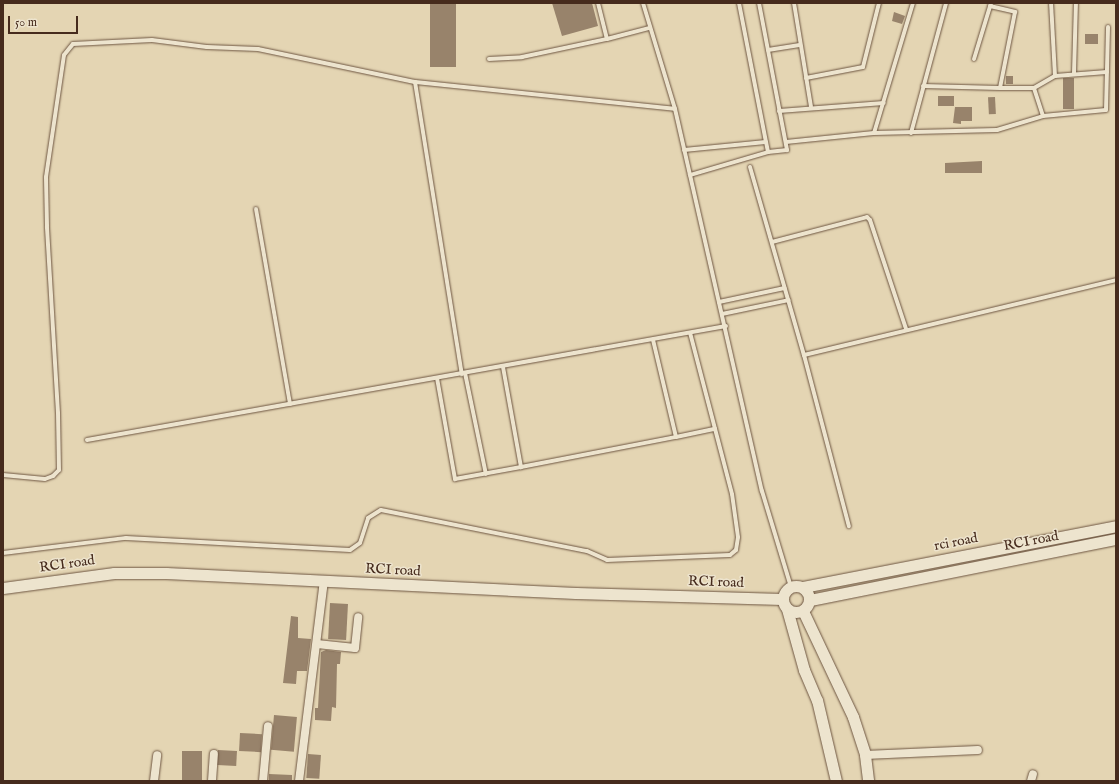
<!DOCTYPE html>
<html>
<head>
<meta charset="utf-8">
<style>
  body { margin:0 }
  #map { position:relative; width:1119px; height:784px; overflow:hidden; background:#e4d5b3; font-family:"IM FELL English",serif }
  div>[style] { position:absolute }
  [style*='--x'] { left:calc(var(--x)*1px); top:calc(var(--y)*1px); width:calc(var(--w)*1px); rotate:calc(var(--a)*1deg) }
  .building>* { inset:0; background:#98836b; transform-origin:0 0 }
  .roads { filter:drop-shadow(0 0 1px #6e5642) drop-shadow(0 0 1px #6e5642) }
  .lane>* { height:4px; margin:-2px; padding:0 2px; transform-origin:2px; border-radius:2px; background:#ede4ce }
  .street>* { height:8px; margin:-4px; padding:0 4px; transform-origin:4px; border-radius:4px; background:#ede4ce }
  .secondary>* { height:11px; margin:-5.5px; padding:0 5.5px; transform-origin:5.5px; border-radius:5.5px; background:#ede4ce }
  .secondary>.ring { margin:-5.5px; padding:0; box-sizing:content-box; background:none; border:11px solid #ede4ce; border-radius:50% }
  span { translate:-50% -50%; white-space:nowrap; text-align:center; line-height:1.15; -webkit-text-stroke:3px #ede4ce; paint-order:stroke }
  .street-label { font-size:14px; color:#462b1d }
  .frame { position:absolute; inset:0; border:4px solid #462b1d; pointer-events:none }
  .scale { position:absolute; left:8px; top:16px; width:70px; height:18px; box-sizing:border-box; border:2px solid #462b1d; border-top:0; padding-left:5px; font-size:12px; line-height:14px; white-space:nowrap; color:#462b1d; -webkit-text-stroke:3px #ede4ce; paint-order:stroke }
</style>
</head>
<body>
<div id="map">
  <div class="building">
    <div style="left:430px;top:3px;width:26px;height:64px"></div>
    <div style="clip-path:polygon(552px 3px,592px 3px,598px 26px,562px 36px)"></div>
    <div style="clip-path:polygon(894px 12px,905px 16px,902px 24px,892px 21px)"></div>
    <div style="left:1098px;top:34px;width:10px;height:13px;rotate:90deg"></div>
    <div style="left:1006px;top:76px;width:7px;height:8px"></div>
    <div style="left:1074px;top:78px;width:31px;height:11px;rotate:90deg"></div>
    <div style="left:938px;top:96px;width:16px;height:10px"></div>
    <div style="left:995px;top:97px;width:17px;height:7px;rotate:87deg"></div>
    <div style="clip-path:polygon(955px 107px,972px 107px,972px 121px,961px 121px,961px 124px,953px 123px)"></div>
    <div style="clip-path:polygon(982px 161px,982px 173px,945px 173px,945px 163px)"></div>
    <div style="left:330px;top:603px;width:18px;height:36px;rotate:3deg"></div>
    <div style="clip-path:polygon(291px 616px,298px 617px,298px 638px,311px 639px,307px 671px,297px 671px,296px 684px,283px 683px)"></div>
    <div style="clip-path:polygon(326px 650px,341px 652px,340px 664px,337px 664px,336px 708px,332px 707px,331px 721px,315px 720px,315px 708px,318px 708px,321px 652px)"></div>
    <div style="left:274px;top:715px;width:23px;height:35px;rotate:5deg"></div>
    <div style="left:240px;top:733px;width:22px;height:18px;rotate:3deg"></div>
    <div style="left:218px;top:750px;width:19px;height:15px;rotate:3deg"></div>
    <div style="left:182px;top:751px;width:20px;height:30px"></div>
    <div style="left:308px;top:754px;width:13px;height:24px;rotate:4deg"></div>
    <div style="clip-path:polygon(269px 774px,292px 775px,292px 781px,269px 781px)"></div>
  </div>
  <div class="roads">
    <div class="lane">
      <div style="--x:598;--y:3;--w:37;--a:76"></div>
      <div style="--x:607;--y:39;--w:43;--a:-14.7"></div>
      <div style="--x:643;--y:3;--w:111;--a:73.2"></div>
      <div style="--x:675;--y:109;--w:392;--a:77.2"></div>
      <div style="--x:762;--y:491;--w:100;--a:73.2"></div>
      <div style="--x:759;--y:3;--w:150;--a:79.2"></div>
      <div style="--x:787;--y:150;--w:19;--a:174"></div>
      <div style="--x:768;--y:152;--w:10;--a:-101"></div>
      <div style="--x:794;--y:3;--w:105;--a:80.7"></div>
      <div style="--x:990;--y:6;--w:26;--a:13"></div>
      <div style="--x:1015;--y:12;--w:77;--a:101.2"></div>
      <div style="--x:1000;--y:88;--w:34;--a:0"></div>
      <div style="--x:768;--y:50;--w:32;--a:-9"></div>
      <div style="--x:489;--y:59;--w:33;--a:-3"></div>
      <div style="--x:522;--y:57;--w:87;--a:-12"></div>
      <div style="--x:974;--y:59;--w:59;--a:-73.1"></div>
      <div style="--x:1074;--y:73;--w:70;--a:-88.4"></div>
      <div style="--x:1055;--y:76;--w:52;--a:-4.4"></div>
      <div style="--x:806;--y:78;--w:58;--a:-10.9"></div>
      <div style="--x:863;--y:67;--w:66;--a:-76"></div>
      <div style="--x:415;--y:82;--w:296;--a:80.9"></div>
      <div style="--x:923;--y:86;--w:77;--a:1.5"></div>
      <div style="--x:779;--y:111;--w:105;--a:-4.4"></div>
      <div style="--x:1043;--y:116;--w:63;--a:-5.4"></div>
      <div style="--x:1106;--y:110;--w:83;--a:-88.6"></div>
      <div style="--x:874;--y:133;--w:136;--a:-73.3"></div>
      <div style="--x:911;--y:133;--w:135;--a:-74.9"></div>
      <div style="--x:786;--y:142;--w:88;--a:-5.8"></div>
      <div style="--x:874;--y:133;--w:123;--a:-1.4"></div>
      <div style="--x:997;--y:130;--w:48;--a:-16.9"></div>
      <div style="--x:1043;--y:116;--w:29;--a:-108"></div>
      <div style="--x:1034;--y:88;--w:24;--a:-30"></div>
      <div style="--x:1055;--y:76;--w:73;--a:-93.1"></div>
      <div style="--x:684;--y:150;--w:82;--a:-5.6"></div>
      <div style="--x:766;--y:142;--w:142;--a:-101"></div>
      <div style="--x:750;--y:167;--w:196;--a:74"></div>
      <div style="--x:804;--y:355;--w:321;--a:-13.5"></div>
      <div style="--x:690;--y:175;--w:81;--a:-16.4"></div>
      <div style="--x:256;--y:209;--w:198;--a:80.1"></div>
      <div style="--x:772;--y:242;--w:98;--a:-14.7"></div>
      <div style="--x:867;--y:217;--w:4;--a:45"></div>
      <div style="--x:870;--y:220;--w:115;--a:71.7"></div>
      <div style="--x:719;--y:302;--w:67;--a:-12"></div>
      <div style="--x:722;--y:314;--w:68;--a:-11.8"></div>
      <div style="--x:804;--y:355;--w:177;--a:75.3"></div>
      <div style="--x:503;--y:367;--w:102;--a:79.8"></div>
      <div style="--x:521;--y:467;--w:158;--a:-11"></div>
      <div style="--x:676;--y:437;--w:100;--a:-103.3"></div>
      <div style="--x:465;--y:373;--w:103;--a:78.3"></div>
      <div style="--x:437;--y:378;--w:103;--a:79.9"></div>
      <div style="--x:455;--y:479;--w:67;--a:-10.3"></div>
      <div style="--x:676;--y:437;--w:40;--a:-12"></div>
      <div style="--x:87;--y:440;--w:649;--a:-10.12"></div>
      <div style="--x:3;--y:475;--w:42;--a:5.4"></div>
      <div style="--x:45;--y:479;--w:9;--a:-21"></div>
      <div style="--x:53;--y:476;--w:8;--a:-45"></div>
      <div style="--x:59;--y:470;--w:57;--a:-91"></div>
      <div style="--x:58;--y:413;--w:187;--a:-93.4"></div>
      <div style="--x:47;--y:226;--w:49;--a:-91.2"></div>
      <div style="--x:46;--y:177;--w:123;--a:-81.6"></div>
      <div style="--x:64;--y:55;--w:14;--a:-51"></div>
      <div style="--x:73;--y:44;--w:79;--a:-2.9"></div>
      <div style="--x:152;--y:40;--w:55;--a:7.3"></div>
      <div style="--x:207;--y:47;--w:51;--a:2.2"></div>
      <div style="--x:258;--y:49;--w:160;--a:11.9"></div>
      <div style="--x:415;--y:82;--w:261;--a:5.9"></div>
      <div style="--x:3;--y:553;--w:124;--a:-7"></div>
      <div style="--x:126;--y:538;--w:224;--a:3.1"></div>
      <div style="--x:350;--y:550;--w:12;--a:-35"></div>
      <div style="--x:360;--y:543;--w:26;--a:-72"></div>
      <div style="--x:368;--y:518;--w:15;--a:-32"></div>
      <div style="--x:381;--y:510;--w:210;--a:11.3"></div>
      <div style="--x:587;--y:551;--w:22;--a:24"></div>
      <div style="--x:607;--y:560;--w:123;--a:-2.3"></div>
      <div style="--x:730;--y:555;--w:8;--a:-40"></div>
      <div style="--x:736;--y:550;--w:13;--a:-81"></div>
      <div style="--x:738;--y:537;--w:43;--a:-97.9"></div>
      <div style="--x:732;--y:494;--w:166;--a:-104.6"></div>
    </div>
    <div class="street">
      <div style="--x:317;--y:644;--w:38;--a:6"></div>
      <div style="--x:355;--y:648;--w:31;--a:-84"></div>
      <div style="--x:865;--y:755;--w:113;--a:-2.5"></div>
      <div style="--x:154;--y:781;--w:26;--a:-83"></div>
      <div style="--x:212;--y:781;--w:27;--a:-86"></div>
      <div style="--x:263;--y:781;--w:55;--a:-84.8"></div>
      <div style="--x:299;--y:781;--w:202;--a:-82.9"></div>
      <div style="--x:1031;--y:781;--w:7;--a:-74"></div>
    </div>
    <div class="secondary">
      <div class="ring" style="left:783px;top:586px;width:15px;height:15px"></div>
      <div style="--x:803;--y:587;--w:319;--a:-11"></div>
      <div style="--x:3;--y:588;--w:112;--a:-7.7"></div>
      <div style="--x:114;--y:573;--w:52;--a:0"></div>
      <div style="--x:166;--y:573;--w:410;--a:2.8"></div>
      <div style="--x:576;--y:593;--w:206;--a:1.7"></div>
      <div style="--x:810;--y:600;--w:312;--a:-11.3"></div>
      <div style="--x:787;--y:609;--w:63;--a:74.4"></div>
      <div style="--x:804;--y:670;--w:33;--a:67"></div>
      <div style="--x:817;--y:700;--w:83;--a:76.8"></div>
      <div style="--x:803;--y:611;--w:117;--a:64.7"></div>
      <div style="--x:853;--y:717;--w:40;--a:72"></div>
      <div style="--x:865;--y:755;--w:26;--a:83"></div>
    </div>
  </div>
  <div class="street-label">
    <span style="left:1031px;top:541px;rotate:-11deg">RCI road</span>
    <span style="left:956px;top:542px;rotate:-11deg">rci road</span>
    <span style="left:67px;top:564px;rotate:-8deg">RCI road</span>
    <span style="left:393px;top:570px;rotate:3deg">RCI road</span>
    <span style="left:716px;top:582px;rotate:2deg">RCI road</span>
  </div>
  <div class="frame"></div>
  <div class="scale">50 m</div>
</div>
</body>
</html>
